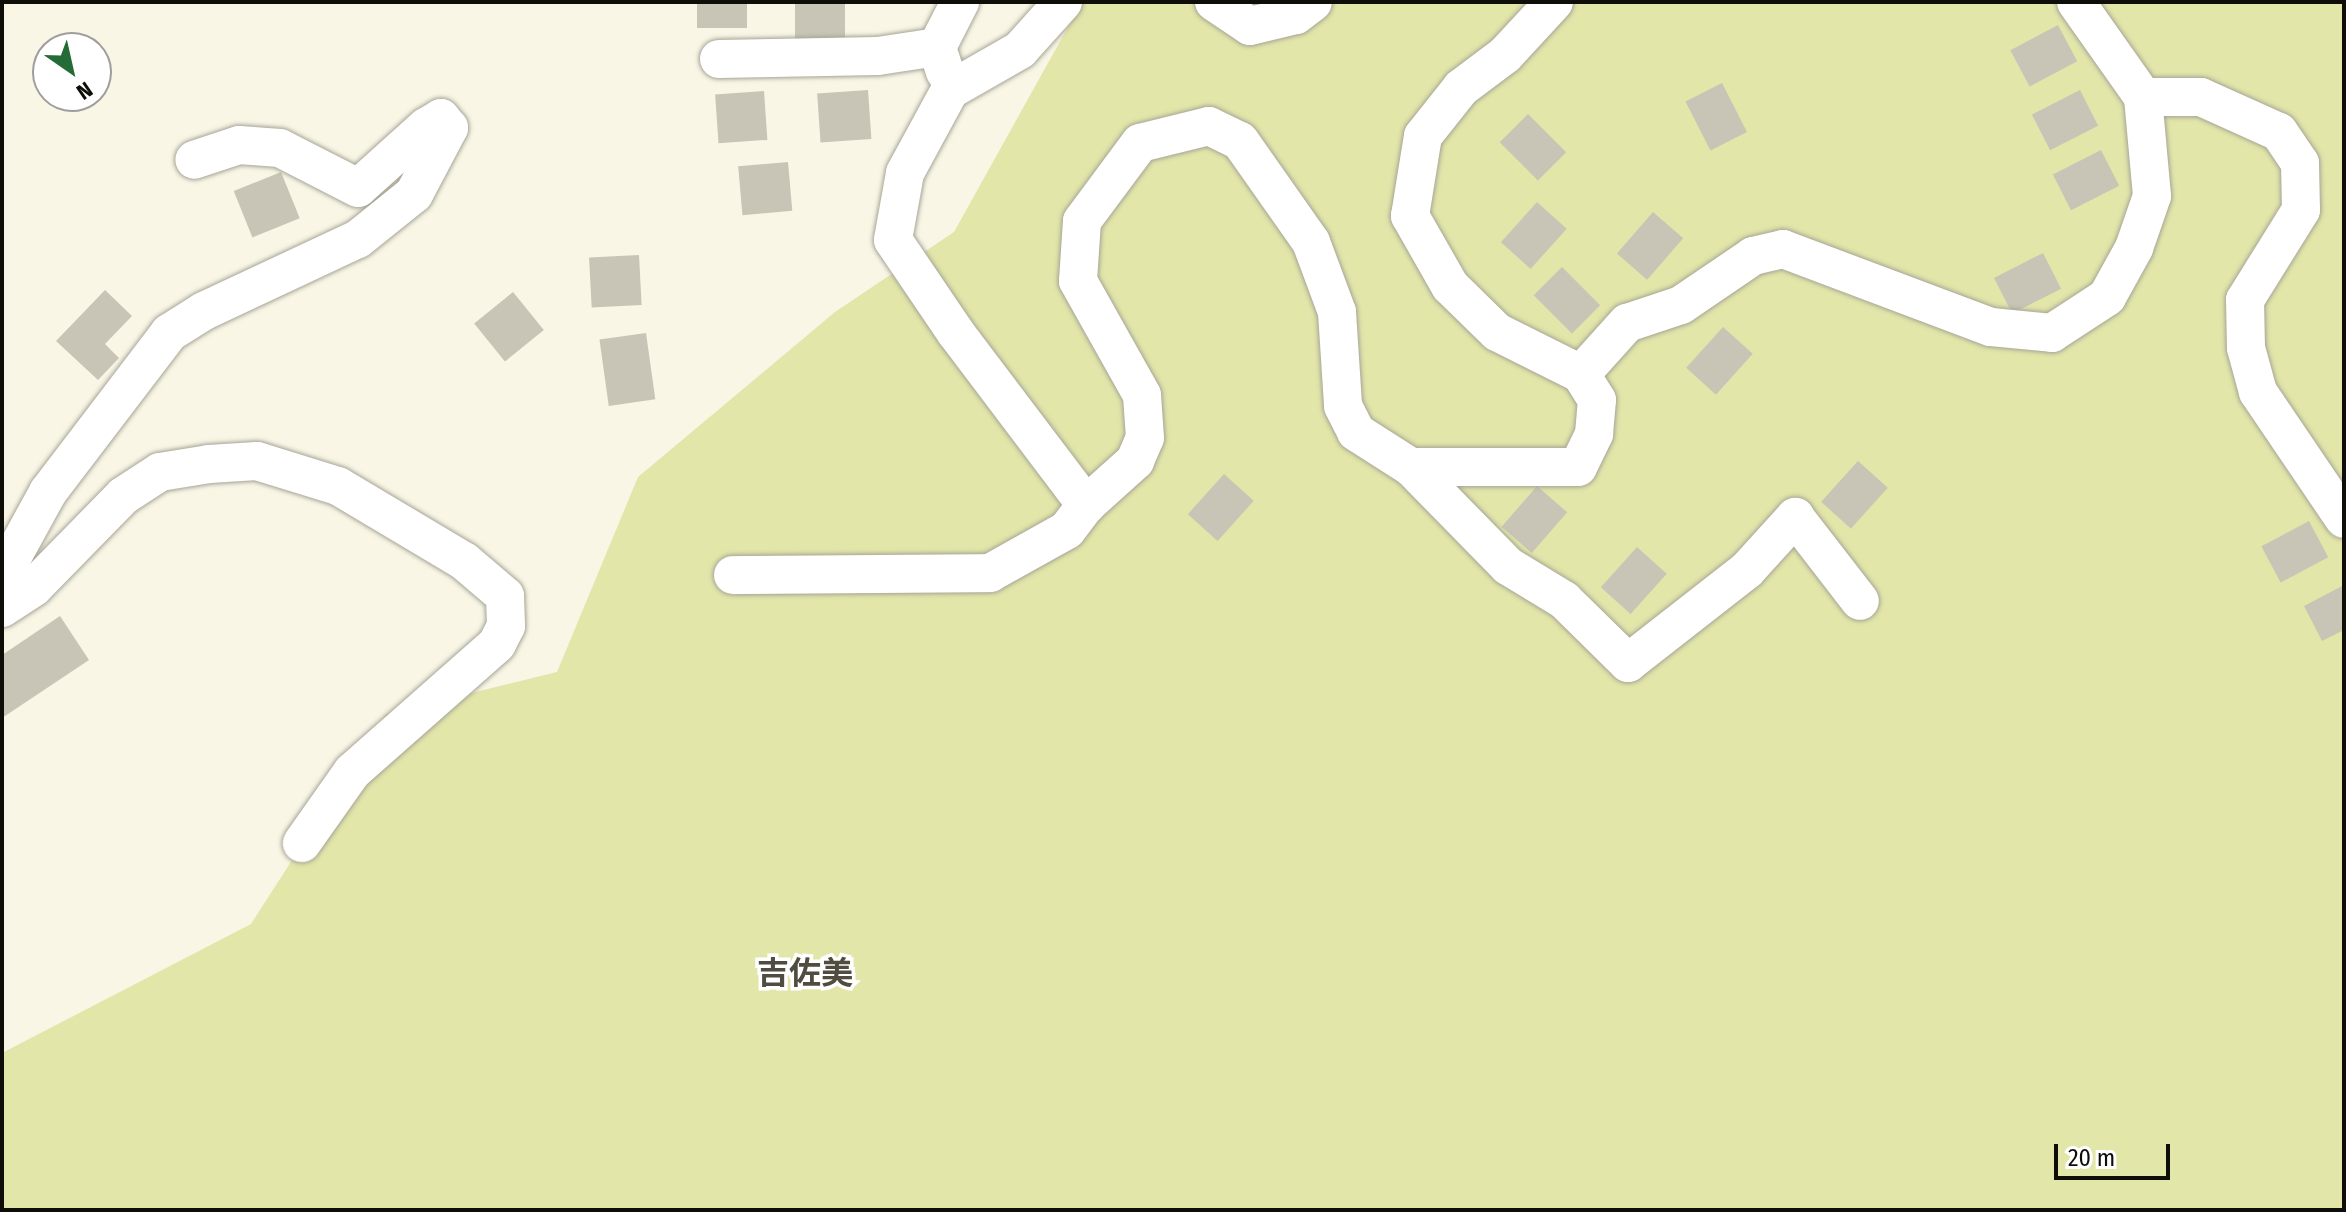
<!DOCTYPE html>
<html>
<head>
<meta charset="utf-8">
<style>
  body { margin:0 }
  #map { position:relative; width:2346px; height:1212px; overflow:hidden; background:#f9f6e6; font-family:"Fira Sans Condensed","Noto Sans JP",sans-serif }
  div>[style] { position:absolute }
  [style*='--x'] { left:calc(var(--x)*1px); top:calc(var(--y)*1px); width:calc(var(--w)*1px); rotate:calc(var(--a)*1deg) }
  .green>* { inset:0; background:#e2e6a9 }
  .building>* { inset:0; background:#c8c5b6; transform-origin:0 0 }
  .roads { filter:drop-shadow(0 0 2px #a7a596) drop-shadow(0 0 2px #a7a596) }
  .street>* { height:38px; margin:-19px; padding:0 19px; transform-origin:19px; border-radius:19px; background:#fff }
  span { translate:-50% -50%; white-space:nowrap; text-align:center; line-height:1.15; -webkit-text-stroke:7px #fff; paint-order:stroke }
  .quarter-label { font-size:32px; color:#504d40; font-weight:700 }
  .frame { position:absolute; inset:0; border:4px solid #0e0d08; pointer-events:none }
  .north { position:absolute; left:32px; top:32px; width:80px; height:80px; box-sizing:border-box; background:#fff; border:2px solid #9f9e9c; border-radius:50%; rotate:146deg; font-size:22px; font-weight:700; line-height:32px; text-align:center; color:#0e0d08 }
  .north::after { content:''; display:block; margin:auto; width:28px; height:36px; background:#246b38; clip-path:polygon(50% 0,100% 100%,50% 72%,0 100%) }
  .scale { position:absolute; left:2054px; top:1144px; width:116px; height:36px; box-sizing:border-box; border:4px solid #0e0d08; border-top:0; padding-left:10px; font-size:24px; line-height:28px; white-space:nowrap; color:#0e0d08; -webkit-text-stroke:6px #fff; paint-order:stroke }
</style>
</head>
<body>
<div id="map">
  <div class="green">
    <div style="clip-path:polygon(1082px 2px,2344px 2px,2344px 1210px,2px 1210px,2px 1053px,251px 924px,386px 714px,557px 672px,638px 477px,835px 312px,954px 232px)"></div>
  </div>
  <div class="building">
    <div style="left:697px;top:2px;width:50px;height:26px"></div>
    <div style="left:795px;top:2px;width:50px;height:39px"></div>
    <div style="left:2058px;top:25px;width:41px;height:54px;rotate:62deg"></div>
    <div style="left:1722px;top:83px;width:55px;height:41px;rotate:63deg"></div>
    <div style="left:868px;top:90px;width:49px;height:51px;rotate:86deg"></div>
    <div style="left:2080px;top:90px;width:40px;height:54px;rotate:63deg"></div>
    <div style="left:764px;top:91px;width:49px;height:49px;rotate:86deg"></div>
    <div style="left:1528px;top:114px;width:54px;height:40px;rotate:45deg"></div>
    <div style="left:2101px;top:150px;width:40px;height:54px;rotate:63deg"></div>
    <div style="left:788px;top:162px;width:49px;height:50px;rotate:85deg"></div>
    <div style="left:281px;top:172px;width:50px;height:51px;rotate:68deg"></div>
    <div style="left:1537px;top:202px;width:40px;height:54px;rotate:42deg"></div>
    <div style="left:1653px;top:212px;width:40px;height:55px;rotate:41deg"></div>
    <div style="left:2043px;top:253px;width:40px;height:55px;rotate:63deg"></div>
    <div style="left:639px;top:255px;width:50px;height:50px;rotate:87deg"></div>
    <div style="left:1562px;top:267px;width:54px;height:40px;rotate:45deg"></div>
    <div style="clip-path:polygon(105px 290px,132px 316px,105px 344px,119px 358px,98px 380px,56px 341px)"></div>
    <div style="left:513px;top:292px;width:49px;height:50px;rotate:51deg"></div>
    <div style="left:1723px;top:327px;width:40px;height:55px;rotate:42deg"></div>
    <div style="left:646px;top:333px;width:67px;height:47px;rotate:82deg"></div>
    <div style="left:1858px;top:461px;width:40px;height:55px;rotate:42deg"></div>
    <div style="left:1224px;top:474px;width:40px;height:54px;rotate:42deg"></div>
    <div style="left:1537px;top:486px;width:40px;height:54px;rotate:41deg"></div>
    <div style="left:2309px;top:521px;width:41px;height:54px;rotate:62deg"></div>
    <div style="left:1637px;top:547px;width:40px;height:54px;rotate:42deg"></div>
    <div style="clip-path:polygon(2344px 585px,2344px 630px,2322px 641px,2304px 606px)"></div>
    <div style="clip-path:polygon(60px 616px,89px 660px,2px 718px,2px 655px)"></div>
  </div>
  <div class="roads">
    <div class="street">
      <div style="--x:1063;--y:2;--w:64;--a:131.9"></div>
      <div style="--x:1020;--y:50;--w:81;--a:150.3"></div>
      <div style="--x:950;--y:90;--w:94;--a:118.5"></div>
      <div style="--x:905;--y:173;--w:68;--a:100.2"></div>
      <div style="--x:893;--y:240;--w:112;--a:55.9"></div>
      <div style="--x:956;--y:333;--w:216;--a:52.9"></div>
      <div style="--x:1214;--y:2;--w:43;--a:33.7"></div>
      <div style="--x:1250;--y:26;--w:47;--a:-13.4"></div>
      <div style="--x:1296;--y:15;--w:21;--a:-37"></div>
      <div style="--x:719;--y:59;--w:159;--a:-1.1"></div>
      <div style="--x:878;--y:56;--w:60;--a:-8.7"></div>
      <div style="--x:945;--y:72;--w:26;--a:-108"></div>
      <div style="--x:937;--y:47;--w:51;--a:-62.9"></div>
      <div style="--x:2143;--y:97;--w:58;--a:0"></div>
      <div style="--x:2201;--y:97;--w:85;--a:24.2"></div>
      <div style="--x:2279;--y:132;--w:37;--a:56"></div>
      <div style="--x:2300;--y:163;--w:47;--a:88.8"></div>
      <div style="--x:2301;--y:210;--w:106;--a:121.9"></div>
      <div style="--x:2245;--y:300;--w:48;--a:88.8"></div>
      <div style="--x:2246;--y:348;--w:46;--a:74.7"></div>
      <div style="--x:2258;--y:392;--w:153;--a:55.9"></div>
      <div style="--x:1581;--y:374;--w:69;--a:-48"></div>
      <div style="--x:1627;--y:323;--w:57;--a:-18.4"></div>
      <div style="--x:1681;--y:305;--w:87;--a:-34.2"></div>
      <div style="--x:1753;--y:256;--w:31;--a:-13"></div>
      <div style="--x:1783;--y:249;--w:222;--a:20.6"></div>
      <div style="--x:1991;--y:327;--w:61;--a:5.6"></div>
      <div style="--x:2052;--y:333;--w:66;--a:-33.2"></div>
      <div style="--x:2107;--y:297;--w:56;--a:-61.1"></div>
      <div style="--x:2134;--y:248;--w:55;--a:-70.9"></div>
      <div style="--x:2152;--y:196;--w:99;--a:-95.2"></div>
      <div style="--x:2143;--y:97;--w:116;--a:-125.2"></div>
      <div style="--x:1411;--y:467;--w:167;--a:0"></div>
      <div style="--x:1578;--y:467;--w:37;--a:-64"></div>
      <div style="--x:1594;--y:434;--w:34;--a:-85"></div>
      <div style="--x:1597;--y:400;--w:31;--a:-122"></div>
      <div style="--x:1581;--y:374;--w:94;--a:-153.4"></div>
      <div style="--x:1497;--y:332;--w:66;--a:-135.6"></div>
      <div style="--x:1450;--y:286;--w:81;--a:-119.7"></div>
      <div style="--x:1410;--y:216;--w:81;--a:-80.8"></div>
      <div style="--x:1423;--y:136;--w:61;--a:-51.6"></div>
      <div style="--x:1461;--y:88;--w:55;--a:-36.9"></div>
      <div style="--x:1505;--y:55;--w:72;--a:-47.2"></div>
      <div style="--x:733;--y:575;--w:257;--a:-0.4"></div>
      <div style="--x:990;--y:573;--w:88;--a:-29.2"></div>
      <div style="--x:1067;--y:530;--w:31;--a:-53"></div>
      <div style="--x:1086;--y:505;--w:66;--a:-41.9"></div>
      <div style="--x:1135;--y:461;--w:25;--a:-67"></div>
      <div style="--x:1145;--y:438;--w:43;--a:-94"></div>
      <div style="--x:1142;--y:395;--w:131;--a:-119.3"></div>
      <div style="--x:1078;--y:281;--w:60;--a:-86.2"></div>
      <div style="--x:1082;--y:221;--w:97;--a:-53.4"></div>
      <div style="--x:1140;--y:143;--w:71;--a:-13.8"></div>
      <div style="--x:1209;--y:126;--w:34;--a:26"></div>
      <div style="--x:1240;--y:141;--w:123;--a:54.9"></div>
      <div style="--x:1311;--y:242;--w:75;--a:69.6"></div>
      <div style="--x:1337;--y:312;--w:94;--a:86.3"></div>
      <div style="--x:1343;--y:406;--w:29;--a:63"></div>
      <div style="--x:1356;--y:432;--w:65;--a:32.5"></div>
      <div style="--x:1411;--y:467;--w:139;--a:45.6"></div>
      <div style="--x:1508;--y:566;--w:66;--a:31.3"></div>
      <div style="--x:1564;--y:600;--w:90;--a:44.5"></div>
      <div style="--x:1628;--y:663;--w:151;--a:-38"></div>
      <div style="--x:1747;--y:570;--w:72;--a:-47.8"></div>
      <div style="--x:1795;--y:517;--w:106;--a:52.3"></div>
      <div style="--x:2;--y:576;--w:96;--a:-61.3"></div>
      <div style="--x:48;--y:492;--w:200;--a:-52.7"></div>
      <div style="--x:169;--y:333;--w:41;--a:-32.2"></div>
      <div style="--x:204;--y:311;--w:170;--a:-25.1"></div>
      <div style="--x:358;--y:239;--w:72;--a:-38.8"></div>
      <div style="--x:414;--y:194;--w:75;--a:-62.1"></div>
      <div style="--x:449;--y:128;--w:13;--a:-129"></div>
      <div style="--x:441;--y:118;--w:17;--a:149"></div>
      <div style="--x:426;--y:127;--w:91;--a:138.1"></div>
      <div style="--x:358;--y:188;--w:88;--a:-152.9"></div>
      <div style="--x:280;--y:148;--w:41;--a:-175.8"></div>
      <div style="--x:239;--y:145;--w:47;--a:161.6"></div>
      <div style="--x:2;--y:608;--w:38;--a:-33"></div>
      <div style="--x:34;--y:587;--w:127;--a:-45.6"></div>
      <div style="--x:123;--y:496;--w:44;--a:-33"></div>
      <div style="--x:160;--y:472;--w:50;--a:-9.3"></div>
      <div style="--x:209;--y:464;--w:48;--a:-3.6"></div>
      <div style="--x:257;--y:461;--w:85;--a:17.2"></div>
      <div style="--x:338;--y:486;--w:147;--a:30.8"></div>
      <div style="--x:464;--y:561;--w:54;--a:40.5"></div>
      <div style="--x:505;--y:596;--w:30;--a:88"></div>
      <div style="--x:506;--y:626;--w:20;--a:117"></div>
      <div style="--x:497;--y:644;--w:193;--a:138.6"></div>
      <div style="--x:352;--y:772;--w:87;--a:125.2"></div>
    </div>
  </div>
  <div class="quarter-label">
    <span style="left:805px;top:973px">吉佐美</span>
  </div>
  <div class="frame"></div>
  <div class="north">N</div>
  <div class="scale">20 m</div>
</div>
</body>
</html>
